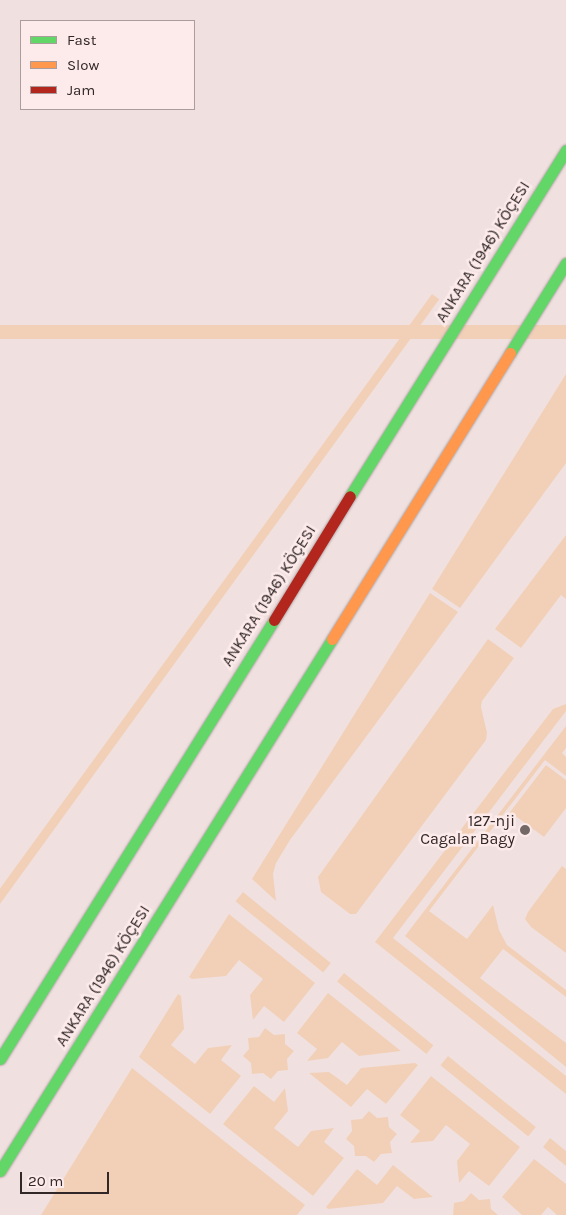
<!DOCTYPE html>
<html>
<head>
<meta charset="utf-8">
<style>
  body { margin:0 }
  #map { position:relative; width:566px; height:1215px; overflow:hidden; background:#f0e1e0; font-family:Karla,sans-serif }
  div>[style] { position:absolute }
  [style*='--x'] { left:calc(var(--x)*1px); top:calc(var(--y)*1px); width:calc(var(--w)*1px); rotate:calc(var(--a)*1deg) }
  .green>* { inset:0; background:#f2d0b7; transform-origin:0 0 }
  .roads { filter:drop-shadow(0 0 1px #b0a4a4) drop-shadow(0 0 1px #b0a4a4) }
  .fast>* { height:11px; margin:-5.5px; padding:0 5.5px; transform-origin:5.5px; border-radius:5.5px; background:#63d668 }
  .slow>* { height:11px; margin:-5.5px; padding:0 5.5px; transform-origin:5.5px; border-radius:5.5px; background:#ff974d }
  .jam>* { height:11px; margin:-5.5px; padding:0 5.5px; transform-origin:5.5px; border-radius:5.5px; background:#b3261e }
  .dots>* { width:14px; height:14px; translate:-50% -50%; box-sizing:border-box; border:2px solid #fcebea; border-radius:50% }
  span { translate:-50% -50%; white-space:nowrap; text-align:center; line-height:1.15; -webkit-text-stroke:5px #fcebea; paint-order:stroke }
  .street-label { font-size:16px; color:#312726 }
  .poi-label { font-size:16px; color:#312726 }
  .right { translate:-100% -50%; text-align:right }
  .legend { position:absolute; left:20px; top:20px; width:175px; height:90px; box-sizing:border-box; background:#fcebea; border:1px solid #ab9d9c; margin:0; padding:6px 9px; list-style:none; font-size:15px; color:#312726 }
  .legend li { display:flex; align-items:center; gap:10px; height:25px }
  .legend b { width:25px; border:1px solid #ab9d9c }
  .scale { position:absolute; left:20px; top:1172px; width:89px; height:22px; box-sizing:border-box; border:2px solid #312726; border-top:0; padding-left:6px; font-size:15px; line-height:18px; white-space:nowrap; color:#312726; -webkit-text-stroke:4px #fcebea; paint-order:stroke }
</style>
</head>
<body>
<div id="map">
  <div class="green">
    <div style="left:432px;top:294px;width:9px;height:815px;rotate:36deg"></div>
    <div style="left:566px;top:325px;width:14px;height:1048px;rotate:90deg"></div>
    <div style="clip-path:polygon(566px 374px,566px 463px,460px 608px,432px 589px)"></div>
    <div style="clip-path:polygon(566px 535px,566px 599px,561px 595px,521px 648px,495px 629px)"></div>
    <div style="clip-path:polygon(430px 593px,458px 612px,290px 840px,276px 863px,273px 874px,276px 901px,252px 879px)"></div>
    <div style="clip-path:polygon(488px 639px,514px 658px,482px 701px,481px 707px,487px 733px,486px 740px,356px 914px,350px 914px,321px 892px,318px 877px)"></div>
    <div style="clip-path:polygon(566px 704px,566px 711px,393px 938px,566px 1076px,566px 1094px,375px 942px,553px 709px)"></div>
    <div style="clip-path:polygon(566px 726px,566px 748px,562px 753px,566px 757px,566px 776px,545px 760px,429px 911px,467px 939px,493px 905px,499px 930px,507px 945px,566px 990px,566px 997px,503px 949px,480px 978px,566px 1043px,566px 1067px,405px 936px)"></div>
    <div style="clip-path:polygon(546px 765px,566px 780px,566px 808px,544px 837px,510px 812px)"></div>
    <div style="clip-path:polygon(562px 866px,566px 869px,566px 953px,531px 927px,525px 919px,528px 912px)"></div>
    <div style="left:243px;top:892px;width:113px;height:12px;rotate:39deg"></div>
    <div style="clip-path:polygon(229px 914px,315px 983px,284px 1022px,264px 1006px,253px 1020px,250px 995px,263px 979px,239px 960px,226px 976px,192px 979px,189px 977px)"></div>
    <div style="left:344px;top:973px;width:115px;height:11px;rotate:39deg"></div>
    <div style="clip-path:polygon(328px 993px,401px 1051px,359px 1056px,342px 1042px,328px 1058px,307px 1061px,317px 1049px,297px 1033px)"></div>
    <div style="clip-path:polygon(178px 994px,181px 996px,184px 1029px,171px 1045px,195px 1064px,208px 1048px,232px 1045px,221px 1060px,241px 1076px,210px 1114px,139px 1057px)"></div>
    <div style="clip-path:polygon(265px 1028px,274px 1035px,285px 1034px,285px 1044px,294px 1051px,287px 1059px,288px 1070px,278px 1071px,271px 1079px,263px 1073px,252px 1074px,251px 1063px,243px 1056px,249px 1049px,248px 1038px,259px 1037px)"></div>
    <div style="left:448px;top:1056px;width:113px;height:12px;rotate:39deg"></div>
    <div style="clip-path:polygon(415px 1063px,418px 1065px,386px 1104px,367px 1089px,351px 1107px,309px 1073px,329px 1072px,347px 1085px,361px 1068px)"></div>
    <div style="clip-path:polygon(132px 1068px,305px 1205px,297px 1215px,41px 1215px)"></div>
    <div style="clip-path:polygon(431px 1076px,520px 1147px,489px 1186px,469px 1171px,459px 1183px,457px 1161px,470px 1144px,446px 1125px,433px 1141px,410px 1143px,420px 1131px,400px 1115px)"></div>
    <div style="clip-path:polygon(254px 1086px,274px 1102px,285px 1088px,288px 1111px,274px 1128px,298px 1147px,311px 1131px,334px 1128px,324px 1142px,344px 1158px,313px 1196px,223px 1124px)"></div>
    <div style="clip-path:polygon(369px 1111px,377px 1118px,388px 1117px,389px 1127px,397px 1134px,390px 1142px,392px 1153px,381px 1154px,374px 1162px,366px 1156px,355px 1156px,354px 1146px,346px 1139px,352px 1131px,351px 1120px,362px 1119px)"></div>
    <div style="clip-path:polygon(550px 1138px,566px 1151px,566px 1166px,543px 1147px)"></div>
    <div style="clip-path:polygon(534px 1159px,566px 1184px,566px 1215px,557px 1215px,548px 1207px,541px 1215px,522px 1215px,502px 1197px)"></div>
    <div style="clip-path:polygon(393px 1165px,433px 1197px,414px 1199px,397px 1186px,383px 1203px,328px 1209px,326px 1207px,357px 1169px,377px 1185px)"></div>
    <div style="clip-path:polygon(471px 1193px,479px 1200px,490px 1199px,491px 1209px,498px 1215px,453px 1215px,454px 1203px,464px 1201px)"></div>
  </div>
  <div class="roads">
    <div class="fast">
      <div style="--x:510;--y:353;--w:106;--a:-58.1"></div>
      <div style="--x:350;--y:496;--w:408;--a:-58"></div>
      <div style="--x:0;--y:1059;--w:517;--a:-58.03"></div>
      <div style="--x:0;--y:1171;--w:627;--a:-58.03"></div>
    </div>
    <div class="slow">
      <div style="--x:332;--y:639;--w:337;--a:-58.1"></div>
    </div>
    <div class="jam">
      <div style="--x:274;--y:620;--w:145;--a:-58.5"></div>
    </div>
  </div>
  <div class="dots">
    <div style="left:525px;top:830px;background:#746867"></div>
  </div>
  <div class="street-label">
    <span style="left:483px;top:252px;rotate:-58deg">ANKARA (1946) KÖÇESI</span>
    <span style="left:269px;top:596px;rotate:-58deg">ANKARA (1946) KÖÇESI</span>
    <span style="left:103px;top:976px;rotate:-58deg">ANKARA (1946) KÖÇESI</span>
  </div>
  <div class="poi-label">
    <span class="right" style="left:515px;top:830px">127-nji<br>Cagalar Bagy</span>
  </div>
  <ul class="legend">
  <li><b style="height:6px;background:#63d668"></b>Fast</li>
  <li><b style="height:6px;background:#ff974d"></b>Slow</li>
  <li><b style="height:6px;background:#b3261e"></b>Jam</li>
  </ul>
  <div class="scale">20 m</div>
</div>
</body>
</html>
